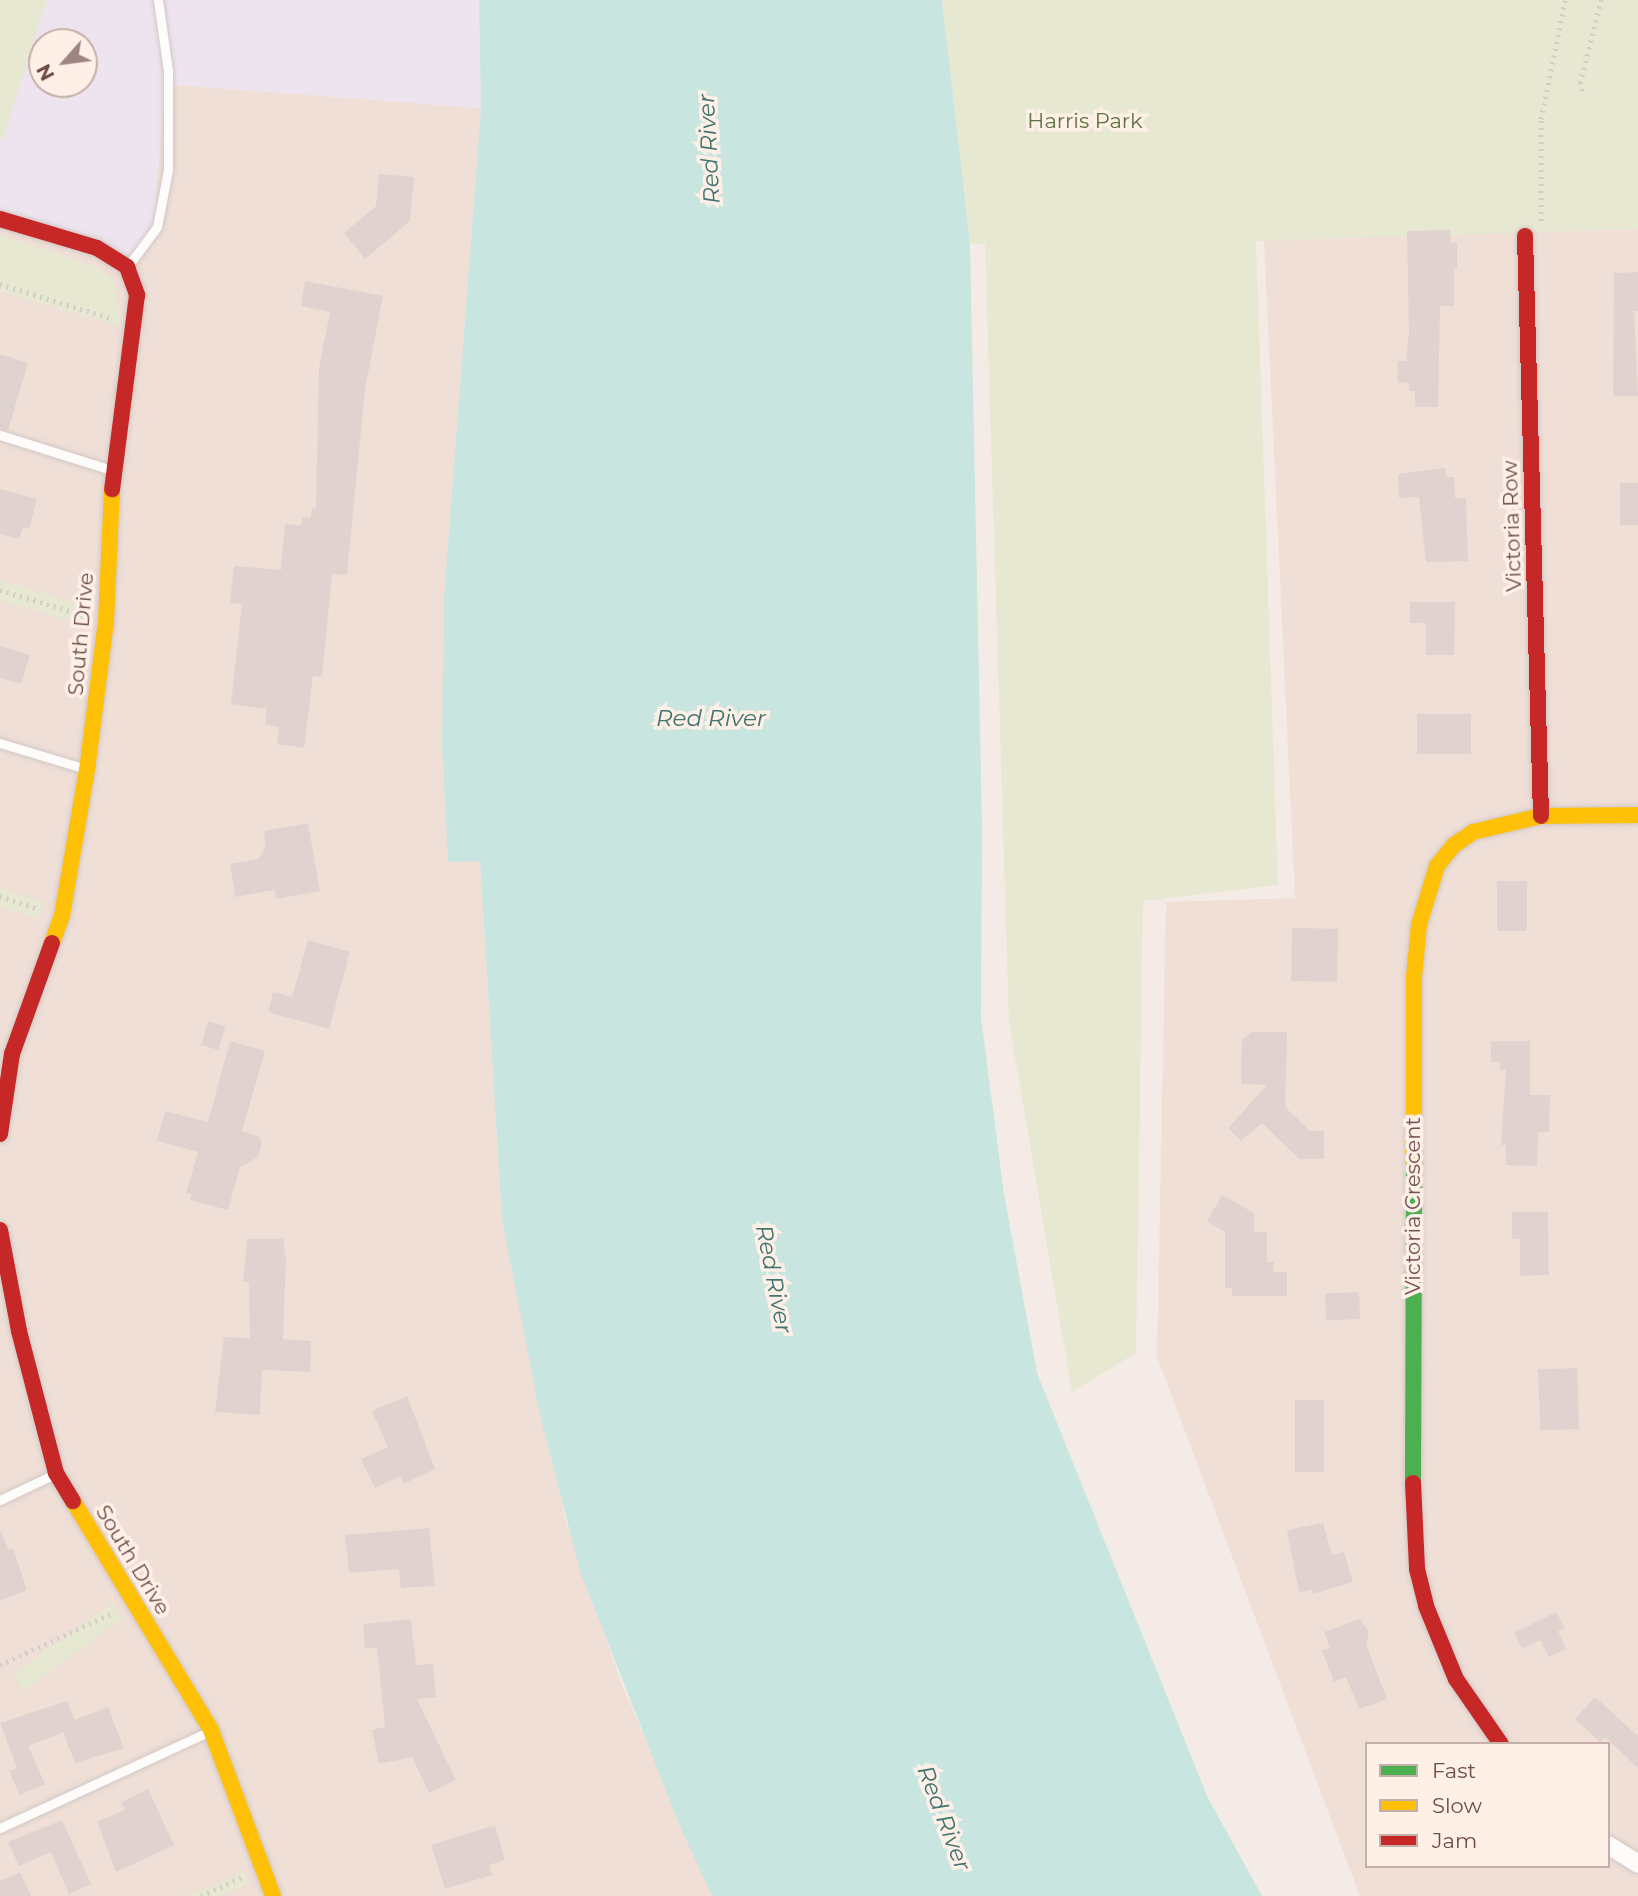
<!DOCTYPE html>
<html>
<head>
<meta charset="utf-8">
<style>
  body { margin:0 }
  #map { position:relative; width:1638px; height:1896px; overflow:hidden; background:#f4ebe7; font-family:Montserrat,sans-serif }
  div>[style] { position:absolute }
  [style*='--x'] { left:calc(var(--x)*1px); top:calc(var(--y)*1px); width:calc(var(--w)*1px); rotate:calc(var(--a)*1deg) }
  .residential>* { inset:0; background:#efdfd7 }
  .education>* { inset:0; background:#ede4ef }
  .green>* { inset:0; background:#e6e8d2; transform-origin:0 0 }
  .water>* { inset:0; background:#c9e5e0 }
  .building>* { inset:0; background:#e0d3cf; transform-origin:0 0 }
  .path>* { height:4.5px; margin-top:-2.25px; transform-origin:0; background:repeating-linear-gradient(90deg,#d5cbc9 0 2px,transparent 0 7px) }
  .roads { filter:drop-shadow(0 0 2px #d2c7c4) drop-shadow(0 0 2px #d2c7c4) }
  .lane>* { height:9px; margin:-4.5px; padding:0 4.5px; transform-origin:4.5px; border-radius:4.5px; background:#fdfcfb }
  .street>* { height:18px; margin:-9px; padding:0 9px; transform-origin:9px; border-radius:9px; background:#fdfcfb }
  .fast>* { height:16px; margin:-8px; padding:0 8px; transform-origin:8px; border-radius:8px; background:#4caf50 }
  .slow>* { height:16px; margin:-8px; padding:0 8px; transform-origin:8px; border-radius:8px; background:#ffc107 }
  .jam>* { height:16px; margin:-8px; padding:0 8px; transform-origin:8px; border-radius:8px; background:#c62828 }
  span { translate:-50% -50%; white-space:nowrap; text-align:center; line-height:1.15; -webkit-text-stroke:7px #feefe7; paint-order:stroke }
  .park-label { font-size:21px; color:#5e7443 }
  .street-label { font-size:21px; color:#6f4e4a }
  .water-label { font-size:23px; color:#407470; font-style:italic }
  .legend { position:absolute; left:1365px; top:1742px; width:245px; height:126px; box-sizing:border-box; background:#feefe7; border:2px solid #c5afa8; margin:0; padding:9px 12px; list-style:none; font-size:21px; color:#6f4e4a }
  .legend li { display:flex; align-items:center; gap:14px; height:35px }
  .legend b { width:35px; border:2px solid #c5afa8 }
  .north { position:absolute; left:28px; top:28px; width:70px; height:70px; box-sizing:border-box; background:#feefe7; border:2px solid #c5afa8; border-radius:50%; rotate:242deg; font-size:19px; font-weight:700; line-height:28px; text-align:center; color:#6f4e4a }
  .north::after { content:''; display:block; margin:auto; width:24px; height:32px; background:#9e8581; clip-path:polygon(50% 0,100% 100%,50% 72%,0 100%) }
</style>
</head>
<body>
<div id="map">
  <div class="residential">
    <div style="clip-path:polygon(165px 84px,481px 108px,444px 597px,442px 744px,448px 862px,480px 861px,502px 1219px,566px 1522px,621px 1682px,712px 1896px,0 1896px,0 220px,152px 245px)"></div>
    <div style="clip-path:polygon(evenodd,1638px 229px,1638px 1896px,1360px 1896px,1157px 1357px,1166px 902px,1295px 898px,1264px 240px,1638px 229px,1367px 1744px,1608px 1744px,1608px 1866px,1367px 1866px,1367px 1744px)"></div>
  </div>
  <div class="education">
    <div style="clip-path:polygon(evenodd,0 0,479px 0,481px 108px,165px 84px,152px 245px,127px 267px,0 220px,0 0,42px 42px,84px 42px,84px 84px,42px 84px,42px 42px)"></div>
  </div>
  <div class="green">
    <div style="clip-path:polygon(0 0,47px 0,3px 139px,0 138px)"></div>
    <div style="clip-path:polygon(942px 0,1638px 0,1638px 229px,1256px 241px,1278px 885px,1143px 901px,1136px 1353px,1072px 1392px,1009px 1022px,985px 244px,970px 243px)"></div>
    <div style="clip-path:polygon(0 235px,100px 268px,114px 281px,121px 327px,0 291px)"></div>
    <div style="left:0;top:580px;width:95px;height:19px;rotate:17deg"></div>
    <div style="clip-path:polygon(0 888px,43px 902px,39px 919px,0 906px)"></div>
    <div style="left:112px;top:1603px;width:19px;height:123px;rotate:54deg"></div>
    <div style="clip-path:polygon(244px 1871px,249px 1883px,221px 1896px,189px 1896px)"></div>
  </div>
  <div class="water">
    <div style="clip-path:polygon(479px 0,942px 0,970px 243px,982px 828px,981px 1018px,1004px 1194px,1037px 1373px,1207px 1796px,1262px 1896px,712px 1896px,678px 1822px,580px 1571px,540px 1415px,502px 1219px,480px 861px,448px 862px,442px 744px,444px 597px,481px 108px)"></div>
  </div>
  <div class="building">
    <div style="clip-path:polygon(379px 174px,414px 177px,410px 221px,365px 259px,344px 233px,376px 206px)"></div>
    <div style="clip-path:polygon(1450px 230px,1451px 243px,1457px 243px,1457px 269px,1454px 269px,1454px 306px,1440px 306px,1438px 407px,1415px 407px,1415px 391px,1409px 391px,1409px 382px,1398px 383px,1397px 361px,1406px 361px,1409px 333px,1407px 231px)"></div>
    <div style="clip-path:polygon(1638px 272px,1638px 311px,1634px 311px,1638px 396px,1613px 396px,1614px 273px)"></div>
    <div style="clip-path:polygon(305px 281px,383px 296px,365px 389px,347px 575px,332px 574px,322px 677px,313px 676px,304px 748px,277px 744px,279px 727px,265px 725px,267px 709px,231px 704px,242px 604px,230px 603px,234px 566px,281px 570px,285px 524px,301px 525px,302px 517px,311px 518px,312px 508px,316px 509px,319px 368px,330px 312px,301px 306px)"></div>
    <div style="clip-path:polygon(0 354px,28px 363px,8px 430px,0 428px)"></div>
    <div style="clip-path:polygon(1445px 468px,1446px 477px,1454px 477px,1455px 498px,1466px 498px,1468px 561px,1426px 562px,1419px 497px,1399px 498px,1398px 474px)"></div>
    <div style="left:1620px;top:483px;width:18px;height:42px"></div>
    <div style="clip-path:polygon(0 489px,37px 499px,29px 529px,23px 527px,19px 539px,0 534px)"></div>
    <div style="clip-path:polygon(1410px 602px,1455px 602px,1454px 655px,1426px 655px,1426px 623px,1410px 623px)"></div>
    <div style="clip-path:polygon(0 646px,30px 655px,21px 684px,0 678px)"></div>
    <div style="left:1417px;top:714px;width:54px;height:40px"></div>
    <div style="clip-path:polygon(308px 823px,320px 891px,276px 899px,274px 890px,235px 897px,230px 864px,258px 859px,266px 847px,264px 831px)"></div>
    <div style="left:1497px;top:881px;width:30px;height:50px"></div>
    <div style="left:1292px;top:928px;width:46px;height:53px;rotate:1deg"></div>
    <div style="clip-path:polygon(308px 940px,350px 952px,329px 1029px,268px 1012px,273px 992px,292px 997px)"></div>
    <div style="left:208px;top:1021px;width:18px;height:25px;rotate:16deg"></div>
    <div style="clip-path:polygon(1252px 1032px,1287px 1032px,1285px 1107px,1310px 1131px,1324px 1131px,1324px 1159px,1299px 1159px,1262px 1123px,1241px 1141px,1228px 1128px,1267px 1085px,1241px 1084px,1242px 1039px)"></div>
    <div style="clip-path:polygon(230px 1041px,265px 1051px,242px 1131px,258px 1136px,262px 1142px,258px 1157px,240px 1167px,228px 1210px,190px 1200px,192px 1194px,186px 1193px,198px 1152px,157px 1141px,165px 1111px,208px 1122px)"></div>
    <div style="clip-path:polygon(1491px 1041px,1530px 1041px,1530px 1095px,1550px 1095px,1549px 1132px,1538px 1132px,1537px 1166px,1506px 1165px,1506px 1145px,1501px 1145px,1506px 1070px,1500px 1070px,1500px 1062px,1491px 1062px)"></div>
    <div style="clip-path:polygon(1222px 1195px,1254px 1213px,1254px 1232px,1267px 1232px,1267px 1262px,1274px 1262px,1273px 1272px,1287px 1272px,1287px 1296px,1232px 1296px,1232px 1288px,1225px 1288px,1225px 1232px,1207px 1221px)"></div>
    <div style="clip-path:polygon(1512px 1212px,1548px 1212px,1549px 1275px,1520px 1276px,1520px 1239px,1512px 1239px)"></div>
    <div style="clip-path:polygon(247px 1239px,283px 1239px,286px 1260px,283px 1339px,311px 1341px,310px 1372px,262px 1370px,260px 1415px,215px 1412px,224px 1337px,250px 1338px,249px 1282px,243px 1282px)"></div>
    <div style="left:1359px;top:1292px;width:27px;height:34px;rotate:88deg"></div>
    <div style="left:1577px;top:1368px;width:61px;height:39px;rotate:88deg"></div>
    <div style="clip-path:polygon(407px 1396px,435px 1469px,403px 1484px,401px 1476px,375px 1488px,361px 1459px,388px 1447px,372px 1411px)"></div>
    <div style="left:1295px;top:1400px;width:29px;height:72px"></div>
    <div style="clip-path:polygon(1323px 1523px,1332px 1555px,1344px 1552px,1353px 1582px,1313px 1594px,1311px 1589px,1299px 1593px,1287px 1530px)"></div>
    <div style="clip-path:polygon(429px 1528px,435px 1586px,401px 1588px,399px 1569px,349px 1573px,345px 1535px)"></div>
    <div style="clip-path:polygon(0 1529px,9px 1550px,13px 1548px,27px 1590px,0 1601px)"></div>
    <div style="clip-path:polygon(1556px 1612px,1565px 1628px,1558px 1631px,1566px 1649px,1549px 1657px,1540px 1640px,1522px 1649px,1514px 1633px)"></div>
    <div style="clip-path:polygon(411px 1619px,416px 1665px,433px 1664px,436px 1697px,417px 1699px,456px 1780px,429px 1793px,412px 1757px,379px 1764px,372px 1730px,385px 1727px,377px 1647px,365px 1649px,363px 1624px)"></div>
    <div style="clip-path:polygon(1360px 1619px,1369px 1632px,1366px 1644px,1387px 1699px,1359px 1709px,1346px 1677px,1334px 1682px,1322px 1651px,1330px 1648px,1324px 1632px)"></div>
    <div style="clip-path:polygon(1595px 1697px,1638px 1736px,1638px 1768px,1605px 1737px,1600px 1742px,1575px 1719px)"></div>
    <div style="clip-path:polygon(67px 1701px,75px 1720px,108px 1707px,124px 1748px,75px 1763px,63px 1732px,28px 1746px,45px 1784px,20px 1795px,9px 1771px,17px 1768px,0 1723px)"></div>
    <div style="clip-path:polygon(148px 1789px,174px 1845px,116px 1872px,97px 1822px,125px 1810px,121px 1802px)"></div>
    <div style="clip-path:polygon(62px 1820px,91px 1884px,69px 1894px,51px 1852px,19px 1866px,8px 1842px)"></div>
    <div style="clip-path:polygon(495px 1825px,505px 1860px,489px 1865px,492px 1875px,445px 1889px,431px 1845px)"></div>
    <div style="clip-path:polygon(20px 1872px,31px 1896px,0 1896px,0 1881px)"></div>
  </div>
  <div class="path">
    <div style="--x:1582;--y:91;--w:8;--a:-104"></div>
    <div style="--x:1580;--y:83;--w:86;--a:-75.8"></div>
    <div style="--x:1541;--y:221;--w:102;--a:-90"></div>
    <div style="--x:1541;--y:119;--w:121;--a:-78.6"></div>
    <div style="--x:0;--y:284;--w:115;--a:17.2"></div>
    <div style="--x:0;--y:590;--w:87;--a:16.8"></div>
    <div style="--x:0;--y:896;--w:41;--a:18.4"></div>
    <div style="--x:0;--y:1665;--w:126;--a:-24.9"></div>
    <div style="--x:201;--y:1896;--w:45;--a:-24.9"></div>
  </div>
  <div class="roads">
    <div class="lane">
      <div style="--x:128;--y:266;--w:49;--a:-53.4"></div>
      <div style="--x:157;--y:227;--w:58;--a:-79.1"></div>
      <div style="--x:168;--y:170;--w:99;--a:-90"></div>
      <div style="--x:168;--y:71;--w:72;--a:-98"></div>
      <div style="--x:0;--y:435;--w:117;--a:17.4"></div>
      <div style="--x:0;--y:743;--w:90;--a:16.8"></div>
      <div style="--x:0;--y:1500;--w:61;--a:-25.3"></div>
      <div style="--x:0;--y:1828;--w:229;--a:-24.8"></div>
    </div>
    <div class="street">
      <div style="--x:1608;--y:1845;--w:36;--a:32"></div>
    </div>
    <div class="fast">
      <div style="--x:1413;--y:1483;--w:322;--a:-89.8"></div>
    </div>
    <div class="slow">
      <div style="--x:52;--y:943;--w:29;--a:-70"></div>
      <div style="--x:62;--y:916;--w:148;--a:-80.3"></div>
      <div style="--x:87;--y:770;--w:149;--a:-82.7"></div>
      <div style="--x:106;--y:622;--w:133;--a:-87.4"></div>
      <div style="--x:1414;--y:1161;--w:184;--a:-90"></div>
      <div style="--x:1414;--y:977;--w:52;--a:-84.5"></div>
      <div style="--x:1419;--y:925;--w:62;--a:-73"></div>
      <div style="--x:1437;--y:866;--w:27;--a:-51"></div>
      <div style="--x:1454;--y:845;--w:23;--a:-34"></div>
      <div style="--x:1473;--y:832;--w:70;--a:-13.2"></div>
      <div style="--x:1541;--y:816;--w:97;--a:-0.6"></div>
      <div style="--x:73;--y:1501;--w:267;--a:58.9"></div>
      <div style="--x:211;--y:1730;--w:177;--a:69.5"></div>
    </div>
    <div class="jam">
      <div style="--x:0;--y:219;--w:101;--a:16.6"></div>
      <div style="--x:97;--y:248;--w:36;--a:32"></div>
      <div style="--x:127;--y:267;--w:30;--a:70"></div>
      <div style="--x:137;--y:295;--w:196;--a:97.3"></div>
      <div style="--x:1525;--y:236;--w:580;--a:88.42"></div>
      <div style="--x:0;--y:1134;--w:81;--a:-81.5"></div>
      <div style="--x:12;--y:1054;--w:118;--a:-70.2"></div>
      <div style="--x:0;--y:1230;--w:103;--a:79.3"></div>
      <div style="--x:19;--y:1331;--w:147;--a:75.4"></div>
      <div style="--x:56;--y:1473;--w:33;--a:59"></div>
      <div style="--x:1413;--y:1483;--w:86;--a:87.3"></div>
      <div style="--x:1417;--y:1569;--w:38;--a:76"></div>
      <div style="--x:1426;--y:1606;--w:79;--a:67.7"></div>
      <div style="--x:1456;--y:1679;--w:79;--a:55.3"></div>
    </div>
  </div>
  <div class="park-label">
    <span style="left:1085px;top:121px">Harris Park</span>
  </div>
  <div class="street-label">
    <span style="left:1512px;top:526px;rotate:-92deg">Victoria Row</span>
    <span style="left:81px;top:634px;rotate:-85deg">South Drive</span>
    <span style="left:1413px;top:1206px;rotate:-90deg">Victoria Crescent</span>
    <span style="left:133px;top:1560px;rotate:59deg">South Drive</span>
  </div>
  <div class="water-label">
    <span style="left:709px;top:149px;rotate:-93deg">Red River</span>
    <span style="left:711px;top:718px">Red River</span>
    <span style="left:774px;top:1279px;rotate:79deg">Red River</span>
    <span style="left:944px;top:1818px;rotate:69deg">Red River</span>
  </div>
  <ul class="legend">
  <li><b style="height:9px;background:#4caf50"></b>Fast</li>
  <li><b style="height:9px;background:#ffc107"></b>Slow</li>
  <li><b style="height:9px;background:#c62828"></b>Jam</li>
  </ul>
  <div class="north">N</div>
</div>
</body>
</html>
